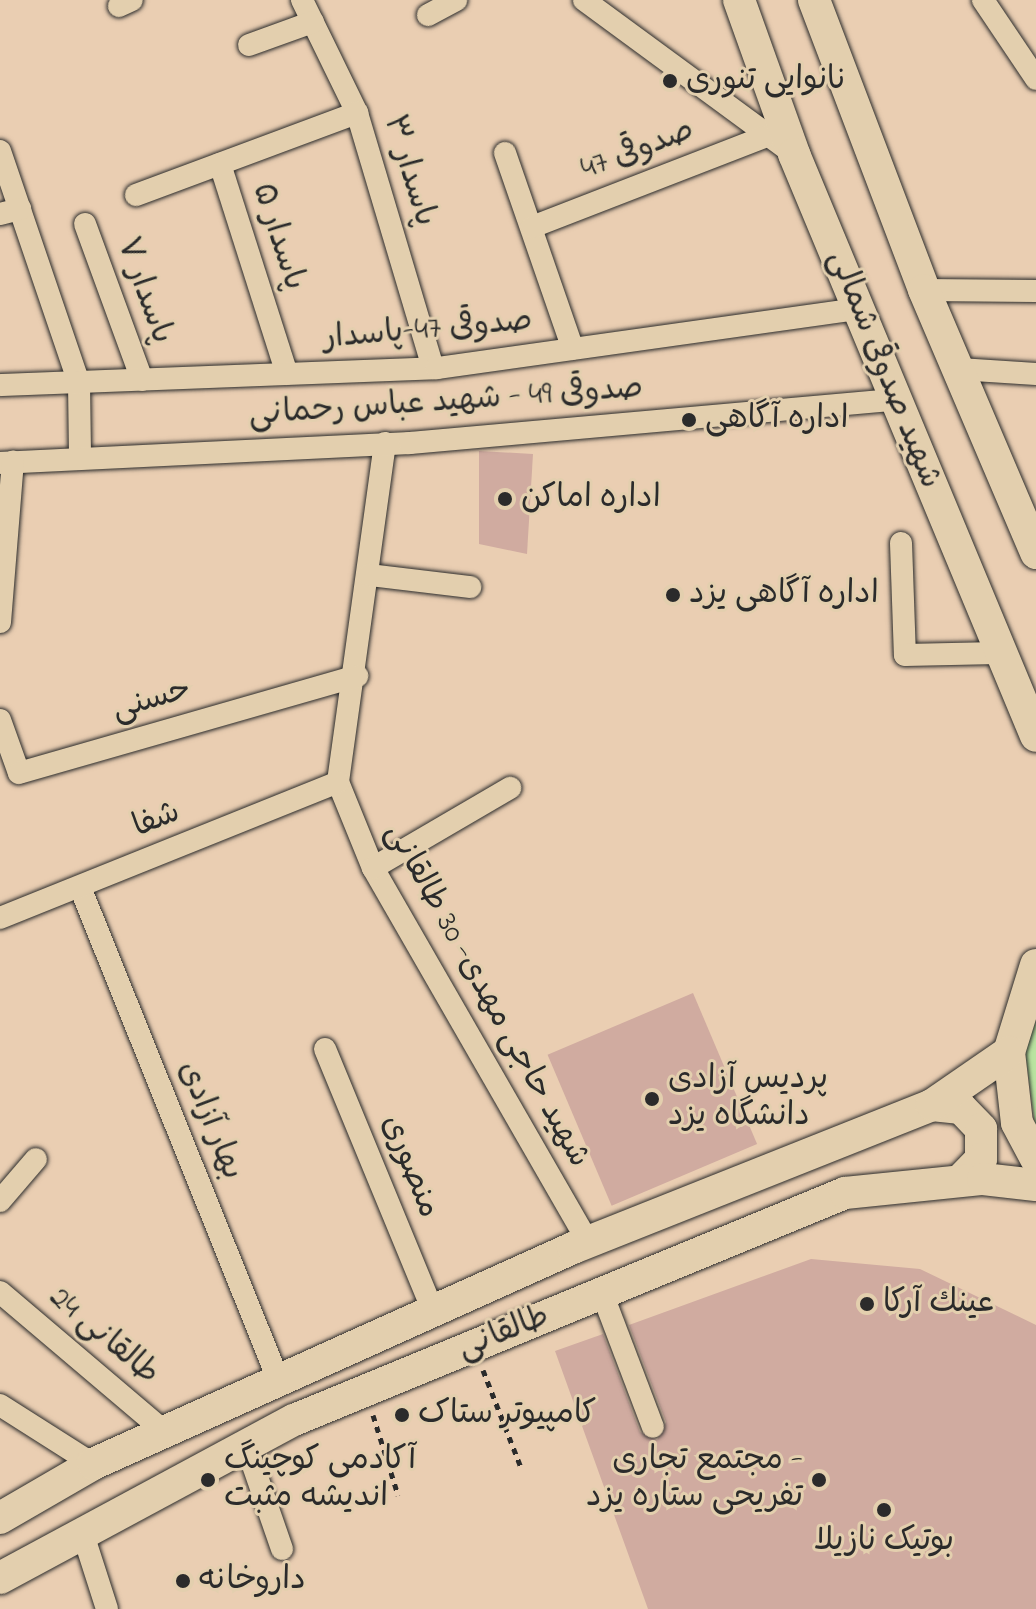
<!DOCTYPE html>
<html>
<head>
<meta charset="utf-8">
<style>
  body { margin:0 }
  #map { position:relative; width:1036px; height:1609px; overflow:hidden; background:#eaceb2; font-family:"Indie Flower","Playpen Sans Arabic",sans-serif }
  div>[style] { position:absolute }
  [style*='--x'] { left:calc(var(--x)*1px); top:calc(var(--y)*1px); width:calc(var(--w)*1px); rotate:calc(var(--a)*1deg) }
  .green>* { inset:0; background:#bae4a0 }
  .building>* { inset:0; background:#d0aba0; transform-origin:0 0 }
  .path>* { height:5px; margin-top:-2.5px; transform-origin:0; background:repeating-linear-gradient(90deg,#2b2b2b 0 6px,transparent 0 12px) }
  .roads { filter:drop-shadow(0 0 2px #2b2b2b) drop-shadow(0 0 2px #2b2b2b) }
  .street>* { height:22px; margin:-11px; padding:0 11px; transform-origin:11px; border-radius:11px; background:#e3cfae }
  .secondary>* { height:32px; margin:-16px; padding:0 16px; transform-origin:16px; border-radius:16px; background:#e3cfae }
  .dots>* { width:22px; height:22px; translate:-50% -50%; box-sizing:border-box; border:4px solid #e3cfae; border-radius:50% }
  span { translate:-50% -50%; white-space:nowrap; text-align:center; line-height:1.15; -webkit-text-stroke:6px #e3cfae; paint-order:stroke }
  .poi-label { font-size:32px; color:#2b2b2b }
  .left { translate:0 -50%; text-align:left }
  .right { translate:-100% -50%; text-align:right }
  .street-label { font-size:32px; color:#2b2b2b }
</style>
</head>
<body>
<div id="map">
  <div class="green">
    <div style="clip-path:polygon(1036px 1021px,1036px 1132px,1025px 1051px)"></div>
  </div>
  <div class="building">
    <div style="clip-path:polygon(479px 451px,533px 454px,527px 554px,479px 544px)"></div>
    <div style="left:693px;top:993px;width:164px;height:158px;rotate:67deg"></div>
    <div style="clip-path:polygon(811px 1259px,920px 1269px,1036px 1325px,1036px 1609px,648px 1609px,555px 1351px,603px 1334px,640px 1432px,657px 1440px,666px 1422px,629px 1325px)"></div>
  </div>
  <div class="path">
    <div style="--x:483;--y:1370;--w:107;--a:68.7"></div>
    <div style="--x:373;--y:1415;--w:84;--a:72.6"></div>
  </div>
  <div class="roads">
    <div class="street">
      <div style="--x:302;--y:0;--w:126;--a:64"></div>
      <div style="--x:357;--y:113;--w:266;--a:73.4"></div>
      <div style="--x:584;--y:0;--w:260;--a:36.3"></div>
      <div style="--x:983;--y:0;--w:95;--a:56.1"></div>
      <div style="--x:119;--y:6;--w:14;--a:-25"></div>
      <div style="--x:428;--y:15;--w:32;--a:-28"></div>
      <div style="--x:249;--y:45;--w:68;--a:-19.8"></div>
      <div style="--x:0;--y:151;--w:245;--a:71.2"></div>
      <div style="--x:79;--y:383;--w:74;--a:89.2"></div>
      <div style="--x:505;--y:153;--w:207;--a:70.9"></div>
      <div style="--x:220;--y:164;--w:220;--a:72.3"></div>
      <div style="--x:136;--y:195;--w:236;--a:-20.4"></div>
      <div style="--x:0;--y:214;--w:21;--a:-14"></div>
      <div style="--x:85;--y:224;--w:166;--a:69.9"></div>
      <div style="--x:532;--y:227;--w:252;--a:-21.2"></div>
      <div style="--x:924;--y:290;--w:112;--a:0.5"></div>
      <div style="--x:959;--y:369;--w:77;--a:3.7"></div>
      <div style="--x:0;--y:385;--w:437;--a:-2.2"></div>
      <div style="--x:437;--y:368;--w:425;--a:-8"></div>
      <div style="--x:385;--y:443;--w:342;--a:97.9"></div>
      <div style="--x:338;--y:782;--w:93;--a:67.9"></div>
      <div style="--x:373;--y:868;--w:431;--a:60.1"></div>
      <div style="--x:0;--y:463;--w:410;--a:-2.8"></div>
      <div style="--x:410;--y:443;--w:488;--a:-5.1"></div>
      <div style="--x:901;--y:543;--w:112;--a:88"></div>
      <div style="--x:905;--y:655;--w:93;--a:-1.2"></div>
      <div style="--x:369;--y:575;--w:102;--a:6.8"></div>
      <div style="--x:0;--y:622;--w:161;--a:-85.4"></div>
      <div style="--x:0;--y:720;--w:56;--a:70.3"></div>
      <div style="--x:19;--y:773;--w:352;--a:-16"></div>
      <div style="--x:373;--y:868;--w:159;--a:-30.3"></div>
      <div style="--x:80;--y:887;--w:530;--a:68.08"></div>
      <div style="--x:0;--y:918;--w:364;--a:-21.9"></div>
      <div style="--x:325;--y:1049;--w:283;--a:67.6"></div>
      <div style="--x:0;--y:1201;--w:55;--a:-49.4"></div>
      <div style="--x:0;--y:1292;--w:215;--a:40.3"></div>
      <div style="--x:602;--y:1293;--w:143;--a:69.2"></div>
      <div style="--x:0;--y:1405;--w:110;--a:32.4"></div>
      <div style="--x:246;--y:1445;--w:110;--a:70.9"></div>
      <div style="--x:82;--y:1531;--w:82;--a:72.2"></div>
    </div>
    <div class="secondary">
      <div style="--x:739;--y:0;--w:164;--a:70.3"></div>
      <div style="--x:794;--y:154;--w:630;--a:67.42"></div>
      <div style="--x:814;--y:0;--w:310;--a:69.2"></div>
      <div style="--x:924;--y:290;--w:286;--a:66.9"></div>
      <div style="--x:1036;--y:965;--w:91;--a:107.2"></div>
      <div style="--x:1009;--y:1052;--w:71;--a:83.6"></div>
      <div style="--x:1017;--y:1123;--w:40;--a:62"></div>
      <div style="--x:932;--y:1105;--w:29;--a:6"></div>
      <div style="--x:961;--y:1108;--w:29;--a:46"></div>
      <div style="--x:981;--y:1129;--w:30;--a:90"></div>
      <div style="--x:981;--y:1159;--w:29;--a:134"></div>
      <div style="--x:0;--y:1518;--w:108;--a:-30.1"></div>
      <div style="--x:93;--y:1464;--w:526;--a:-24.23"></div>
      <div style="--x:573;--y:1248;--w:386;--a:-21.7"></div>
      <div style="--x:932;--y:1105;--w:93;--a:-34.5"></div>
      <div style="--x:0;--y:1578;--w:334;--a:-28.3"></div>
      <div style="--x:294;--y:1420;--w:596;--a:-22.39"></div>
      <div style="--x:845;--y:1193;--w:139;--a:-5.8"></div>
      <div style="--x:983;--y:1179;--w:53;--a:6.5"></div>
    </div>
  </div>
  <div class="dots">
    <div style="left:670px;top:81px;background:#2b2b2b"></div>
    <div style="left:689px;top:420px;background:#2b2b2b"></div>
    <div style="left:505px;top:499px;background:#2b2b2b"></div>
    <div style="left:673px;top:595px;background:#2b2b2b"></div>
    <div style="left:652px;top:1099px;background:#2b2b2b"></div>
    <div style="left:867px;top:1304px;background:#2b2b2b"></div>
    <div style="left:402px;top:1415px;background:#2b2b2b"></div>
    <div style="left:208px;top:1480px;background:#2b2b2b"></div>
    <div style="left:819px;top:1480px;background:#2b2b2b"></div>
    <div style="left:884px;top:1510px;background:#2b2b2b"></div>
    <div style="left:183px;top:1581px;background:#2b2b2b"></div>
  </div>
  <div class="poi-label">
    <span class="left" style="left:686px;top:81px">نانوایی تنوری</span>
    <span class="left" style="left:705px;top:420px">اداره آگاهی</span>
    <span class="left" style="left:521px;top:499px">اداره اماکن</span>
    <span class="left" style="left:689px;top:595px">اداره آگاهی یزد</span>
    <span class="left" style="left:668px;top:1099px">پردیس آزادی<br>دانشگاه یزد</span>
    <span class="left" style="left:883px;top:1304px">عينك آركا</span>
    <span class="left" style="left:418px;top:1415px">کامپیوتر ستاک</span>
    <span class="left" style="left:224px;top:1480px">آکادمی کوچینگ<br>اندیشه مثبت</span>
    <span class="right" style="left:803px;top:1480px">مجتمع تجاری -<br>تفریحی ستاره یزد</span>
    <span style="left:884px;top:1542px">بوتیک نازیلا</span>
    <span class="left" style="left:199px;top:1581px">داروخانه</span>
  </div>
  <div class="street-label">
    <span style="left:638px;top:151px;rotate:-21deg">صدوقی 47</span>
    <span style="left:408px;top:171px;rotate:73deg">پاسدار ۳</span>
    <span style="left:277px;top:237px;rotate:72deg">پاسدار ۵</span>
    <span style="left:143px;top:291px;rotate:70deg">پاسدار ۷</span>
    <span style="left:428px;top:331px;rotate:-5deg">صدوقی 47-پاسدار</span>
    <span style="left:883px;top:370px;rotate:68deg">شهید صدوقی شمالی</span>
    <span style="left:446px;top:403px;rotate:-4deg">صدوقی 49 - شهید عباس رحمانی</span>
    <span style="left:152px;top:701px;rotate:-16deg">حسنی</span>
    <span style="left:157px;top:821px;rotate:-22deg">شفا</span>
    <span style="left:486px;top:996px;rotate:61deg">شهید حاجی مهدی- 30 طالقانی</span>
    <span style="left:209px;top:1121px;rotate:68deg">بهار آزادی</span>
    <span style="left:409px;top:1167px;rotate:68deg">منصوری</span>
    <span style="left:504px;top:1334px;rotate:-22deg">طالقانی</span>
    <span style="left:103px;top:1337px;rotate:40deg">طالقانی 24</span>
  </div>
</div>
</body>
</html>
